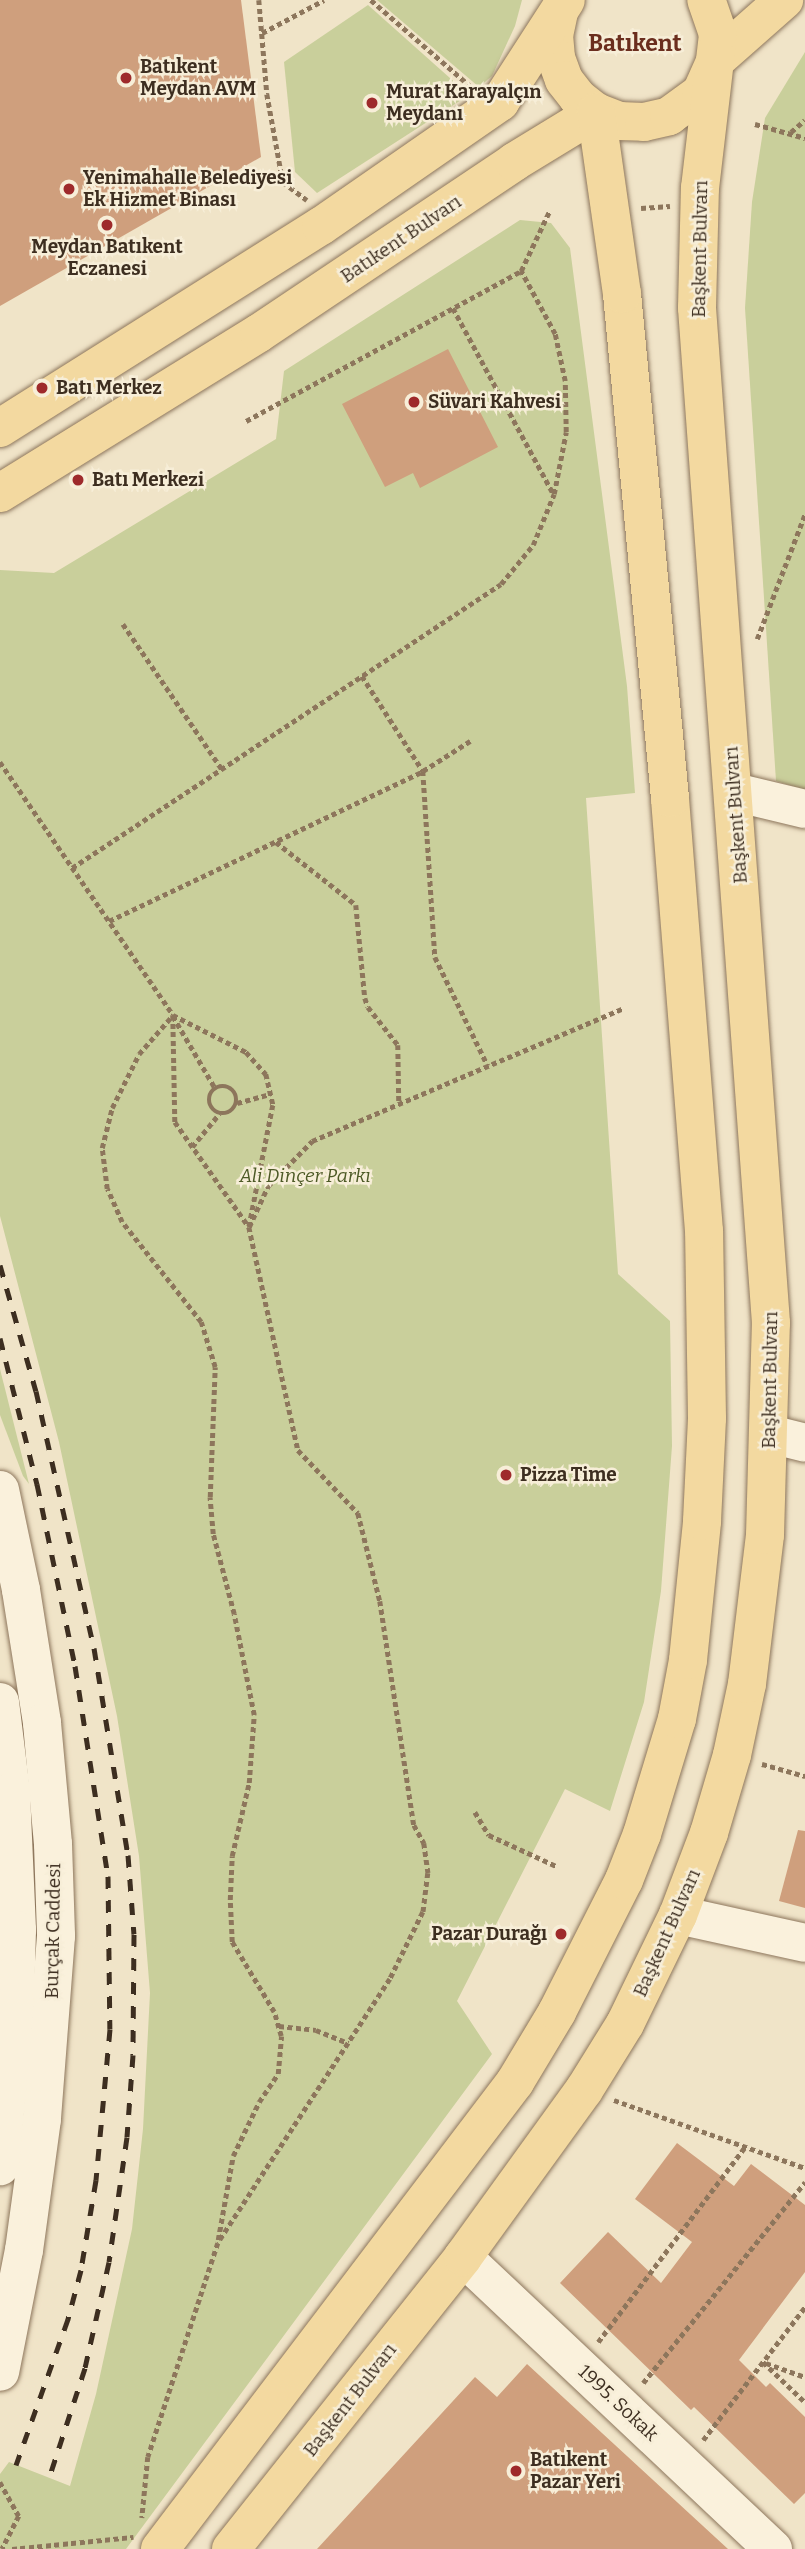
<!DOCTYPE html>
<html>
<head>
<meta charset="utf-8">
<style>
  body { margin:0 }
  #map { position:relative; width:805px; height:2549px; overflow:hidden; background:#f0e4c8; font-family:Bitter,serif }
  div>[style] { position:absolute }
  [style*='--x'] { left:calc(var(--x)*1px); top:calc(var(--y)*1px); width:calc(var(--w)*1px); rotate:calc(var(--a)*1deg) }
  .green>* { inset:0; background:#c9cf9b }
  .building>* { inset:0; background:#cf9f7d }
  .path>* { height:4.5px; margin-top:-2.25px; transform-origin:0; background:repeating-linear-gradient(90deg,#8d765c 0 5px,transparent 0 8.5px) }
  .path>.ring { margin:-2.25px; padding:0; box-sizing:content-box; background:none; border:4.5px solid #8d765c; border-radius:50% }
  .roads { filter:drop-shadow(0 0 2px #8d765c) drop-shadow(0 0 2px #8d765c) }
  .minor>* { height:38px; margin:-19px; padding:0 19px; transform-origin:19px; border-radius:19px; background:#faf1dc }
  .major>* { height:38px; margin:-19px; padding:0 19px; transform-origin:19px; border-radius:19px; background:#f3d9a0 }
  .rail>* { height:5px; margin-top:-2.5px; transform-origin:0; background:repeating-linear-gradient(90deg,#3d2e20 0 12px,transparent 0 24px) }
  .dots>* { width:19px; height:19px; translate:-50% -50%; box-sizing:border-box; border:4px solid #f7eed8; border-radius:50% }
  span { translate:-50% -50%; white-space:nowrap; text-align:center; line-height:1.15; -webkit-text-stroke:5px #f7eed8; paint-order:stroke }
  .poi-label { font-size:19px; color:#3d2e20; font-weight:700 }
  .left { translate:0 -50%; text-align:left }
  .right { translate:-100% -50%; text-align:right }
  .street-label { font-size:19px; color:#3d2e20 }
  .park-label { font-size:19px; color:#4d5a26; font-style:italic }
  .quarter-label { font-size:23px; color:#6b2e1e; font-weight:700 }
</style>
</head>
<body>
<div id="map">
  <div class="green">
    <div style="clip-path:polygon(377px 0,522px 0,515px 26px,492px 76px,479px 87px)"></div>
    <div style="clip-path:polygon(368px 5px,469px 95px,317px 193px,295px 172px,284px 62px)"></div>
    <div style="clip-path:polygon(805px 52px,805px 790px,776px 781px,745px 308px,752px 202px,765px 118px)"></div>
    <div style="clip-path:polygon(520px 220px,551px 223px,570px 248px,627px 686px,635px 793px,586px 798px,618px 1274px,670px 1321px,672px 1446px,661px 1591px,644px 1702px,610px 1811px,565px 1789px,457px 2001px,492px 2054px,126px 2549px,0 2549px,0 2474px,9px 2462px,70px 2486px,96px 2394px,132px 2229px,143px 2129px,150px 1993px,139px 1856px,117px 1716px,59px 1442px,0 1216px,0 570px,54px 573px,276px 439px,284px 371px)"></div>
    <div style="clip-path:polygon(0 1369px,29px 1484px,23px 1476px,0 1415px)"></div>
  </div>
  <div class="building">
    <div style="clip-path:polygon(0 0,241px 0,261px 157px,0 306px)"></div>
    <div style="clip-path:polygon(448px 349px,498px 447px,420px 488px,413px 473px,385px 487px,342px 404px)"></div>
    <div style="clip-path:polygon(798px 1830px,805px 1831px,805px 1908px,779px 1901px)"></div>
    <div style="clip-path:polygon(677px 2143px,734px 2186px,751px 2164px,805px 2205px,805px 2272px,739px 2360px,766px 2387px,770px 2383px,805px 2417px,805px 2493px,794px 2504px,694px 2407px,691px 2410px,560px 2283px,608px 2232px,661px 2283px,692px 2242px,635px 2199px)"></div>
    <div style="clip-path:polygon(527px 2364px,728px 2549px,317px 2549px,475px 2377px,497px 2397px)"></div>
  </div>
  <div class="path">
    <div style="--x:259;--y:0;--w:94;--a:85.1"></div>
    <div style="--x:267;--y:94;--w:89;--a:79.7"></div>
    <div style="--x:283;--y:182;--w:30;--a:37"></div>
    <div style="--x:371;--y:0;--w:130;--a:40.9"></div>
    <div style="--x:262;--y:33;--w:70;--a:-28"></div>
    <div style="--x:755;--y:124;--w:52;--a:15.6"></div>
    <div style="--x:791;--y:132;--w:18;--a:-41"></div>
    <div style="--x:641;--y:208;--w:29;--a:-4"></div>
    <div style="--x:453;--y:308;--w:210;--a:61.6"></div>
    <div style="--x:246;--y:421;--w:313;--a:-28.6"></div>
    <div style="--x:123;--y:624;--w:176;--a:55.7"></div>
    <div style="--x:757;--y:639;--w:134;--a:-69"></div>
    <div style="--x:362;--y:676;--w:113;--a:57.3"></div>
    <div style="--x:423;--y:771;--w:186;--a:86.3"></div>
    <div style="--x:435;--y:957;--w:121;--a:64.1"></div>
    <div style="--x:0;--y:762;--w:306;--a:55.6"></div>
    <div style="--x:173;--y:1015;--w:82;--a:26.9"></div>
    <div style="--x:246;--y:1052;--w:30;--a:48"></div>
    <div style="--x:266;--y:1074;--w:32;--a:77"></div>
    <div style="--x:273;--y:1105;--w:124;--a:101.1"></div>
    <div style="--x:249;--y:1227;--w:228;--a:77.6"></div>
    <div style="--x:298;--y:1450;--w:87;--a:46.4"></div>
    <div style="--x:358;--y:1513;--w:91;--a:76"></div>
    <div style="--x:380;--y:1601;--w:227;--a:81.4"></div>
    <div style="--x:414;--y:1825;--w:21;--a:61"></div>
    <div style="--x:424;--y:1843;--w:30;--a:82"></div>
    <div style="--x:428;--y:1873;--w:39;--a:97"></div>
    <div style="--x:423;--y:1912;--w:75;--a:116.2"></div>
    <div style="--x:390;--y:1979;--w:315;--a:123.1"></div>
    <div style="--x:218;--y:2243;--w:225;--a:108.1"></div>
    <div style="--x:148;--y:2457;--w:61;--a:95.6"></div>
    <div style="--x:276;--y:842;--w:102;--a:38.2"></div>
    <div style="--x:356;--y:905;--w:93;--a:84.5"></div>
    <div style="--x:365;--y:998;--w:9;--a:72"></div>
    <div style="--x:368;--y:1007;--w:48;--a:51.7"></div>
    <div style="--x:398;--y:1045;--w:59;--a:89"></div>
    <div style="--x:72;--y:868;--w:514;--a:-33.5"></div>
    <div style="--x:501;--y:584;--w:50;--a:-50.6"></div>
    <div style="--x:533;--y:545;--w:55;--a:-67.6"></div>
    <div style="--x:554;--y:494;--w:63;--a:-79"></div>
    <div style="--x:566;--y:432;--w:51;--a:-91.1"></div>
    <div style="--x:565;--y:381;--w:48;--a:-102"></div>
    <div style="--x:555;--y:334;--w:72;--a:-118.4"></div>
    <div style="--x:521;--y:271;--w:65;--a:-64.6"></div>
    <div style="--x:109;--y:921;--w:348;--a:-25.5"></div>
    <div style="--x:423;--y:771;--w:56;--a:-32.6"></div>
    <div style="--x:173;--y:1016;--w:83;--a:59.7"></div>
    <div class="ring" style="left:209px;top:1086px;width:23.5px;height:23.5px"></div>
    <div style="--x:237;--y:1103;--w:34;--a:-15"></div>
    <div style="--x:192;--y:1147;--w:43;--a:-50.7"></div>
    <div style="--x:762;--y:1764;--w:45;--a:15.6"></div>
    <div style="--x:475;--y:1812;--w:27;--a:59"></div>
    <div style="--x:489;--y:1835;--w:74;--a:24.8"></div>
    <div style="--x:279;--y:2026;--w:37;--a:6"></div>
    <div style="--x:316;--y:2030;--w:35;--a:22"></div>
    <div style="--x:614;--y:2100;--w:203;--a:19.6"></div>
    <div style="--x:218;--y:2240;--w:85;--a:-79.9"></div>
    <div style="--x:233;--y:2156;--w:60;--a:-64.3"></div>
    <div style="--x:259;--y:2102;--w:34;--a:-56"></div>
    <div style="--x:278;--y:2074;--w:38;--a:-85"></div>
    <div style="--x:281;--y:2036;--w:25;--a:-106"></div>
    <div style="--x:274;--y:2012;--w:82;--a:-121"></div>
    <div style="--x:232;--y:1942;--w:42;--a:-92.7"></div>
    <div style="--x:230;--y:1900;--w:44;--a:-87.4"></div>
    <div style="--x:232;--y:1856;--w:75;--a:-76.9"></div>
    <div style="--x:249;--y:1783;--w:68;--a:-85.8"></div>
    <div style="--x:254;--y:1715;--w:103;--a:-101.2"></div>
    <div style="--x:234;--y:1614;--w:83;--a:-104.7"></div>
    <div style="--x:213;--y:1534;--w:37;--a:-95"></div>
    <div style="--x:210;--y:1497;--w:130;--a:-87.8"></div>
    <div style="--x:215;--y:1367;--w:47;--a:-107.3"></div>
    <div style="--x:201;--y:1322;--w:127;--a:-128.3"></div>
    <div style="--x:122;--y:1222;--w:36;--a:-114"></div>
    <div style="--x:107;--y:1189;--w:41;--a:-97"></div>
    <div style="--x:102;--y:1148;--w:41;--a:-76"></div>
    <div style="--x:112;--y:1108;--w:60;--a:-63.4"></div>
    <div style="--x:139;--y:1054;--w:52;--a:-48.9"></div>
    <div style="--x:173;--y:1015;--w:107;--a:88.9"></div>
    <div style="--x:175;--y:1122;--w:128;--a:54.8"></div>
    <div style="--x:249;--y:1227;--w:45;--a:-65.1"></div>
    <div style="--x:268;--y:1186;--w:63;--a:-45.6"></div>
    <div style="--x:312;--y:1141;--w:339;--a:-23.1"></div>
    <div style="--x:598;--y:2342;--w:244;--a:-53"></div>
    <div style="--x:763;--y:2362;--w:58;--a:43.6"></div>
    <div style="--x:766;--y:2363;--w:41;--a:19.7"></div>
    <div style="--x:643;--y:2383;--w:258;--a:-51.1"></div>
    <div style="--x:703;--y:2440;--w:168;--a:-52.5"></div>
    <div style="--x:0;--y:2482;--w:39;--a:61"></div>
    <div style="--x:19;--y:2516;--w:37;--a:117"></div>
    <div style="--x:12;--y:2549;--w:122;--a:-5.7"></div>
  </div>
  <div class="roads">
    <div class="minor">
      <div style="--x:734;--y:792;--w:73;--a:13.5"></div>
      <div style="--x:770;--y:1434;--w:36;--a:14"></div>
      <div style="--x:0;--y:1490;--w:102;--a:78.1"></div>
      <div style="--x:21;--y:1590;--w:135;--a:81"></div>
      <div style="--x:42;--y:1723;--w:121;--a:84.8"></div>
      <div style="--x:53;--y:1844;--w:92;--a:88.1"></div>
      <div style="--x:56;--y:1936;--w:184;--a:94.4"></div>
      <div style="--x:42;--y:2119;--w:132;--a:97.8"></div>
      <div style="--x:24;--y:2250;--w:124;--a:101.1"></div>
      <div style="--x:0;--y:1702;--w:91;--a:83"></div>
      <div style="--x:11;--y:1792;--w:138;--a:87.5"></div>
      <div style="--x:17;--y:1930;--w:72;--a:91.6"></div>
      <div style="--x:15;--y:2002;--w:165;--a:95.2"></div>
      <div style="--x:678;--y:1915;--w:130;--a:12.4"></div>
      <div style="--x:463;--y:2257;--w:426;--a:43.3"></div>
    </div>
    <div class="major">
      <div style="--x:559;--y:12;--w:24;--a:102"></div>
      <div style="--x:554;--y:35;--w:23;--a:85"></div>
      <div style="--x:556;--y:58;--w:23;--a:70"></div>
      <div style="--x:564;--y:80;--w:23;--a:52"></div>
      <div style="--x:578;--y:98;--w:23;--a:38"></div>
      <div style="--x:596;--y:112;--w:25;--a:21"></div>
      <div style="--x:619;--y:121;--w:25;--a:2"></div>
      <div style="--x:644;--y:122;--w:26;--a:-13"></div>
      <div style="--x:669;--y:116;--w:39;--a:-36"></div>
      <div style="--x:701;--y:93;--w:36;--a:-66"></div>
      <div style="--x:716;--y:60;--w:91;--a:-41.4"></div>
      <div style="--x:0;--y:428;--w:379;--a:-32.2"></div>
      <div style="--x:321;--y:226;--w:218;--a:-34.7"></div>
      <div style="--x:500;--y:102;--w:121;--a:-57.1"></div>
      <div style="--x:0;--y:493;--w:304;--a:-31.7"></div>
      <div style="--x:259;--y:333;--w:307;--a:-33.8"></div>
      <div style="--x:514;--y:162;--w:96;--a:-31.4"></div>
      <div style="--x:160;--y:2549;--w:587;--a:-52.76"></div>
      <div style="--x:515;--y:2082;--w:82;--a:-59"></div>
      <div style="--x:557;--y:2012;--w:148;--a:-63.1"></div>
      <div style="--x:624;--y:1880;--w:49;--a:-68.6"></div>
      <div style="--x:642;--y:1834;--w:120;--a:-73.1"></div>
      <div style="--x:677;--y:1719;--w:60;--a:-79.4"></div>
      <div style="--x:688;--y:1660;--w:140;--a:-84.2"></div>
      <div style="--x:702;--y:1521;--w:103;--a:-87.2"></div>
      <div style="--x:707;--y:1418;--w:187;--a:-90.9"></div>
      <div style="--x:704;--y:1231;--w:434;--a:-94.5"></div>
      <div style="--x:670;--y:798;--w:506;--a:-95.44"></div>
      <div style="--x:622;--y:294;--w:184;--a:-98.1"></div>
      <div style="--x:231;--y:2549;--w:373;--a:-51.5"></div>
      <div style="--x:463;--y:2257;--w:206;--a:-54.1"></div>
      <div style="--x:584;--y:2090;--w:78;--a:-58.2"></div>
      <div style="--x:625;--y:2024;--w:121;--a:-64.1"></div>
      <div style="--x:678;--y:1915;--w:88;--a:-69.3"></div>
      <div style="--x:709;--y:1833;--w:81;--a:-73.6"></div>
      <div style="--x:732;--y:1755;--w:73;--a:-78.1"></div>
      <div style="--x:747;--y:1684;--w:150;--a:-83.1"></div>
      <div style="--x:765;--y:1535;--w:212;--a:-88.4"></div>
      <div style="--x:771;--y:1323;--w:1018;--a:-94.17"></div>
      <div style="--x:697;--y:308;--w:120;--a:-88.6"></div>
      <div style="--x:700;--y:188;--w:155;--a:-83.3"></div>
      <div style="--x:718;--y:34;--w:36;--a:-109"></div>
    </div>
  </div>
  <div class="rail">
    <div style="--x:0;--y:1265;--w:131;--a:74.1"></div>
    <div style="--x:36;--y:1391;--w:263;--a:77.3"></div>
    <div style="--x:94;--y:1648;--w:210;--a:80.7"></div>
    <div style="--x:128;--y:1855;--w:79;--a:85.7"></div>
    <div style="--x:134;--y:1934;--w:121;--a:90.5"></div>
    <div style="--x:133;--y:2055;--w:82;--a:94.2"></div>
    <div style="--x:127;--y:2137;--w:126;--a:98.2"></div>
    <div style="--x:109;--y:2262;--w:109;--a:102.8"></div>
    <div style="--x:85;--y:2368;--w:116;--a:108.1"></div>
    <div style="--x:0;--y:1338;--w:151;--a:75.8"></div>
    <div style="--x:37;--y:1484;--w:186;--a:78.2"></div>
    <div style="--x:75;--y:1666;--w:213;--a:81.1"></div>
    <div style="--x:108;--y:1876;--w:153;--a:89.3"></div>
    <div style="--x:110;--y:2029;--w:152;--a:95.3"></div>
    <div style="--x:96;--y:2180;--w:91;--a:99.5"></div>
    <div style="--x:81;--y:2270;--w:51;--a:104.9"></div>
    <div style="--x:68;--y:2319;--w:155;--a:109.6"></div>
  </div>
  <div class="dots">
    <div style="left:126px;top:78px;background:#9e2a2b"></div>
    <div style="left:372px;top:103px;background:#9e2a2b"></div>
    <div style="left:69px;top:189px;background:#9e2a2b"></div>
    <div style="left:107px;top:225px;background:#9e2a2b"></div>
    <div style="left:42px;top:388px;background:#9e2a2b"></div>
    <div style="left:414px;top:402px;background:#9e2a2b"></div>
    <div style="left:78px;top:480px;background:#9e2a2b"></div>
    <div style="left:506px;top:1475px;background:#9e2a2b"></div>
    <div style="left:561px;top:1934px;background:#9e2a2b"></div>
    <div style="left:516px;top:2471px;background:#9e2a2b"></div>
  </div>
  <div class="poi-label">
    <span class="left" style="left:140px;top:78px">Batıkent<br>Meydan AVM</span>
    <span class="left" style="left:386px;top:103px">Murat Karayalçın<br>Meydanı</span>
    <span class="left" style="left:83px;top:189px">Yenimahalle Belediyesi<br>Ek Hizmet Binası</span>
    <span style="left:107px;top:258px">Meydan Batıkent<br>Eczanesi</span>
    <span class="left" style="left:56px;top:388px">Batı Merkez</span>
    <span class="left" style="left:428px;top:402px">Süvari Kahvesi</span>
    <span class="left" style="left:92px;top:480px">Batı Merkezi</span>
    <span class="left" style="left:520px;top:1475px">Pizza Time</span>
    <span class="right" style="left:547px;top:1934px">Pazar Durağı</span>
    <span class="left" style="left:530px;top:2471px">Batıkent<br>Pazar Yeri</span>
  </div>
  <div class="street-label">
    <span style="left:401px;top:239px;rotate:-34deg">Batıkent Bulvarı</span>
    <span style="left:700px;top:249px;rotate:-89deg">Başkent Bulvarı</span>
    <span style="left:736px;top:815px;rotate:-94deg">Başkent Bulvarı</span>
    <span style="left:770px;top:1380px;rotate:-89deg">Başkent Bulvarı</span>
    <span style="left:53px;top:1931px;rotate:-89deg">Burçak Caddesi</span>
    <span style="left:667px;top:1933px;rotate:-66deg">Başkent Bulvarı</span>
    <span style="left:350px;top:2400px;rotate:-52deg">Başkent Bulvarı</span>
    <span style="left:618px;top:2403px;rotate:43deg">1995. Sokak</span>
  </div>
  <div class="park-label">
    <span style="left:305px;top:1176px">Ali Dinçer Parkı</span>
  </div>
  <div class="quarter-label">
    <span style="left:635px;top:43px">Batıkent</span>
  </div>
</div>
</body>
</html>
